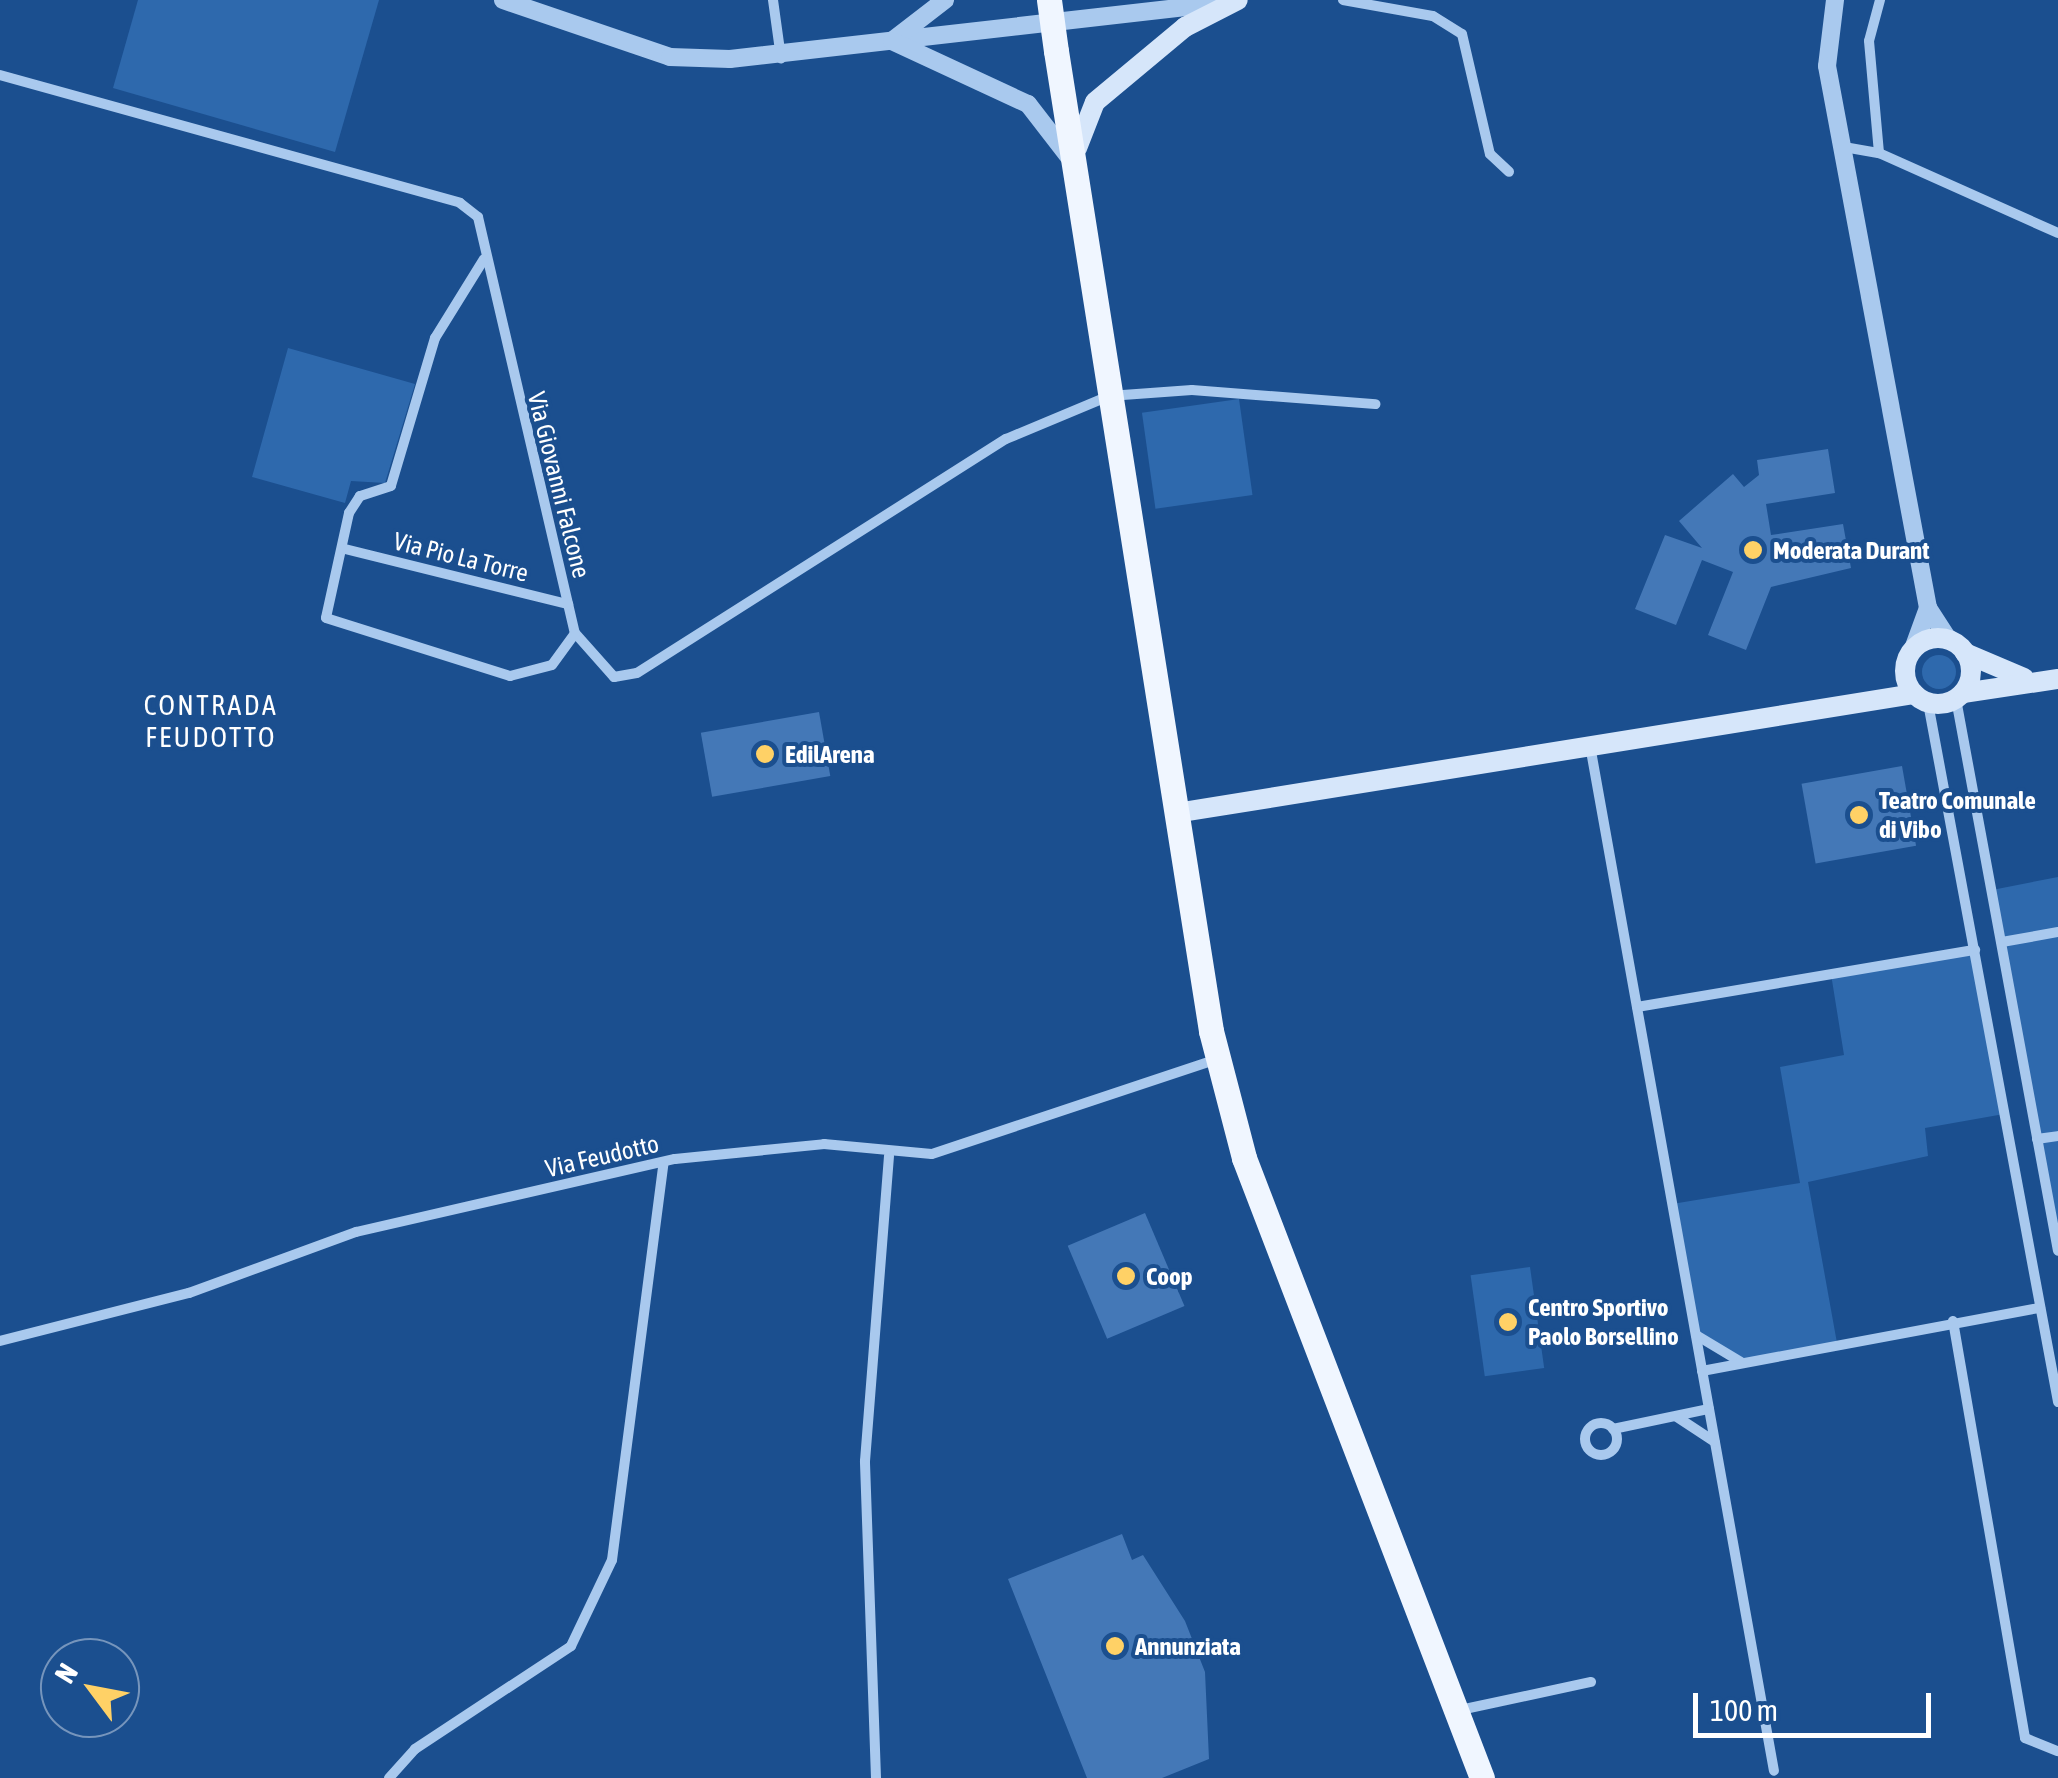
<!DOCTYPE html>
<html>
<head>
<meta charset="utf-8">
<style>
  body { margin:0 }
  #map { position:relative; width:2058px; height:1778px; overflow:hidden; background:#1b4f8f; font-family:"Asap Condensed",sans-serif }
  div>[style] { position:absolute }
  [style*='--x'] { left:calc(var(--x)*1px); top:calc(var(--y)*1px); width:calc(var(--w)*1px); rotate:calc(var(--a)*1deg) }
  .green>* { inset:0; background:#2e69ad; transform-origin:0 0 }
  .round { border-radius:50% }
  .building>* { inset:0; background:#4478b7; transform-origin:0 0 }
  .minor>* { height:10px; margin:-5px; padding:0 5px; transform-origin:5px; border-radius:5px; background:#a9c9ee }
  .minor>.ring { margin:-5px; padding:0; box-sizing:content-box; background:none; border:10px solid #a9c9ee; border-radius:50% }
  .tertiary>* { height:18px; margin:-9px; padding:0 9px; transform-origin:9px; border-radius:9px; background:#a9c9ee }
  .secondary>* { height:20px; margin:-10px; padding:0 10px; transform-origin:10px; border-radius:10px; background:#d6e6fa }
  .secondary>.ring { margin:-10px; padding:0; box-sizing:content-box; background:none; border:20px solid #d6e6fa; border-radius:50% }
  .primary>* { height:25px; margin:-12.5px; padding:0 12.5px; transform-origin:12.5px; border-radius:12.5px; background:#f0f6ff }
  .primary-bridge>* { height:25px; margin:-12.5px; padding:0 12.5px; transform-origin:12.5px; border-radius:12.5px; background:#f0f6ff }
  .dots>* { width:28px; height:28px; translate:-50% -50%; box-sizing:border-box; border:5px solid #1b4f8f; border-radius:50% }
  span { translate:-50% -50%; white-space:nowrap; text-align:center; line-height:1.15; -webkit-text-stroke:8px #1b4f8f; paint-order:stroke }
  .street-label { font-size:25px; color:#fff }
  .poi-label { font-size:25px; color:#fff; font-weight:700 }
  .left { translate:0 -50%; text-align:left }
  .neighbourhood-label { font-size:28px; color:#fff; letter-spacing:2.5px }
  .north { position:absolute; left:40px; top:1638px; width:100px; height:100px; box-sizing:border-box; background:#1b4f8f; border:2px solid #7695bc; border-radius:50%; rotate:302deg; font-size:28px; font-weight:700; line-height:40px; text-align:center; color:#fff }
  .north::after { content:''; display:block; margin:auto; width:35px; height:45px; background:#ffd166; clip-path:polygon(50% 0,100% 100%,50% 72%,0 100%) }
  .scale { position:absolute; left:1693px; top:1693px; width:238px; height:45px; box-sizing:border-box; border:5px solid #fff; border-top:0; padding-left:12px; font-size:30px; line-height:35px; white-space:nowrap; color:#fff; -webkit-text-stroke:8px #1b4f8f; paint-order:stroke }
</style>
</head>
<body>
<div id="map">
  <div class="green">
    <div style="clip-path:polygon(138px 0,379px 0,335px 152px,113px 88px)"></div>
    <div style="clip-path:polygon(288px 348px,415px 384px,385px 483px,351px 481px,345px 503px,252px 477px)"></div>
    <div style="left:1239px;top:399px;width:97px;height:98px;rotate:82deg"></div>
    <div class="round" style="left:1922px;top:655px;width:34px;height:34px"></div>
    <div style="clip-path:polygon(2058px 877px,2058px 1251px,1992px 890px)"></div>
    <div style="clip-path:polygon(1975px 950px,2004px 1114px,1925px 1128px,1928px 1156px,1808px 1182px,1837px 1343px,1742px 1363px,1696px 1335px,1672px 1204px,1800px 1183px,1780px 1067px,1844px 1055px,1831px 974px)"></div>
    <div style="left:1530px;top:1267px;width:102px;height:60px;rotate:82deg"></div>
  </div>
  <div class="building">
    <div style="clip-path:polygon(1828px 449px,1835px 493px,1766px 504px,1771px 535px,1843px 524px,1851px 568px,1771px 587px,1746px 650px,1708px 635px,1733px 572px,1702px 560px,1676px 625px,1635px 609px,1665px 535px,1702px 548px,1679px 521px,1733px 474px,1744px 487px,1759px 475px,1757px 460px)"></div>
    <div style="left:819px;top:712px;width:65px;height:120px;rotate:80deg"></div>
    <div style="left:1902px;top:766px;width:81px;height:102px;rotate:80deg"></div>
    <div style="left:1145px;top:1213px;width:101px;height:84px;rotate:67deg"></div>
    <div style="clip-path:polygon(1122px 1534px,1132px 1560px,1143px 1555px,1185px 1621px,1205px 1672px,1209px 1759px,1162px 1778px,1087px 1778px,1008px 1579px)"></div>
  </div>
  <div class="minor">
    <div style="--x:773;--y:0;--w:59;--a:82.1"></div>
    <div style="--x:1343;--y:0;--w:91;--a:10.1"></div>
    <div style="--x:1433;--y:16;--w:34;--a:32"></div>
    <div style="--x:1462;--y:34;--w:123;--a:76.9"></div>
    <div style="--x:1490;--y:154;--w:26;--a:43"></div>
    <div style="--x:1880;--y:0;--w:42;--a:105"></div>
    <div style="--x:1869;--y:41;--w:112;--a:84.9"></div>
    <div style="--x:1879;--y:153;--w:196;--a:24.1"></div>
    <div style="--x:0;--y:75;--w:477;--a:15.5"></div>
    <div style="--x:460;--y:203;--w:23;--a:38"></div>
    <div style="--x:478;--y:217;--w:427;--a:76.9"></div>
    <div style="--x:575;--y:633;--w:59;--a:48.4"></div>
    <div style="--x:614;--y:677;--w:23;--a:-10"></div>
    <div style="--x:637;--y:673;--w:437;--a:-32.4"></div>
    <div style="--x:1006;--y:439;--w:112;--a:-22.7"></div>
    <div style="--x:1109;--y:396;--w:83;--a:-4.1"></div>
    <div style="--x:1192;--y:390;--w:184;--a:4.4"></div>
    <div style="--x:1844;--y:147;--w:36;--a:10"></div>
    <div style="--x:484;--y:259;--w:93;--a:121.8"></div>
    <div style="--x:435;--y:338;--w:154;--a:106.6"></div>
    <div style="--x:391;--y:486;--w:33;--a:162"></div>
    <div style="--x:360;--y:496;--w:20;--a:123"></div>
    <div style="--x:349;--y:513;--w:107;--a:102.4"></div>
    <div style="--x:326;--y:618;--w:193;--a:17.5"></div>
    <div style="--x:510;--y:676;--w:43;--a:-14.7"></div>
    <div style="--x:552;--y:665;--w:39;--a:-54"></div>
    <div style="--x:345;--y:549;--w:230;--a:13.9"></div>
    <div style="--x:1956;--y:699;--w:561;--a:79.53"></div>
    <div style="--x:1928;--y:703;--w:711;--a:79.46"></div>
    <div style="--x:1591;--y:751;--w:1036;--a:79.83"></div>
    <div style="--x:2002;--y:942;--w:57;--a:-10.1"></div>
    <div style="--x:1637;--y:1007;--w:343;--a:-9.6"></div>
    <div style="--x:2037;--y:1139;--w:21;--a:-8"></div>
    <div style="--x:1953;--y:1321;--w:423;--a:80.2"></div>
    <div style="--x:2025;--y:1738;--w:35;--a:22"></div>
    <div style="--x:1696;--y:1335;--w:52;--a:31"></div>
    <div style="--x:0;--y:1341;--w:195;--a:-14.3"></div>
    <div style="--x:189;--y:1293;--w:178;--a:-20.1"></div>
    <div style="--x:356;--y:1232;--w:327;--a:-12.9"></div>
    <div style="--x:675;--y:1159;--w:150;--a:-5.7"></div>
    <div style="--x:824;--y:1144;--w:108;--a:5.3"></div>
    <div style="--x:932;--y:1154;--w:300;--a:-18.4"></div>
    <div style="--x:1702;--y:1371;--w:344;--a:-10.6"></div>
    <div style="--x:1677;--y:1417;--w:45;--a:33.3"></div>
    <div class="ring" style="left:1585px;top:1423px;width:22px;height:22px"></div>
    <div style="--x:1613;--y:1429;--w:98;--a:-11.8"></div>
    <div style="--x:1460;--y:1710;--w:134;--a:-12.1"></div>
    <div style="--x:389;--y:1778;--w:39;--a:-48"></div>
    <div style="--x:415;--y:1749;--w:187;--a:-33.4"></div>
    <div style="--x:571;--y:1646;--w:95;--a:-64.5"></div>
    <div style="--x:612;--y:1560;--w:401;--a:-82.6"></div>
    <div style="--x:876;--y:1778;--w:317;--a:-92"></div>
    <div style="--x:865;--y:1461;--w:306;--a:-85.5"></div>
  </div>
  <div class="tertiary">
    <div style="--x:503;--y:0;--w:176;--a:18.8"></div>
    <div style="--x:670;--y:57;--w:60;--a:1.9"></div>
    <div style="--x:730;--y:59;--w:496;--a:-6.5"></div>
    <div style="--x:945;--y:0;--w:67;--a:142.3"></div>
    <div style="--x:892;--y:41;--w:150;--a:24.9"></div>
    <div style="--x:1028;--y:104;--w:67;--a:52.3"></div>
    <div style="--x:1835;--y:0;--w:66;--a:96.9"></div>
    <div style="--x:1827;--y:66;--w:551;--a:79.44"></div>
    <div style="--x:1928;--y:608;--w:38;--a:57"></div>
    <div style="--x:1913;--y:649;--w:44;--a:-69.9"></div>
  </div>
  <div class="secondary">
    <div style="--x:1077;--y:148;--w:49;--a:-68.6"></div>
    <div style="--x:1095;--y:102;--w:117;--a:-39.8"></div>
    <div style="--x:1185;--y:27;--w:59;--a:-27"></div>
    <div class="ring" style="left:1905px;top:638px;width:46px;height:46px"></div>
    <div style="--x:1965;--y:653;--w:64;--a:23"></div>
    <div style="--x:1963;--y:693;--w:96;--a:-8.4"></div>
    <div style="--x:1176;--y:813;--w:748;--a:-9.16"></div>
  </div>
  <div class="primary">
    <div style="--x:1056;--y:51;--w:992;--a:81.01"></div>
    <div style="--x:1211;--y:1031;--w:131;--a:75.4"></div>
    <div style="--x:1244;--y:1158;--w:664;--a:69"></div>
  </div>
  <div class="primary-bridge">
    <div style="--x:1049;--y:0;--w:51;--a:82.2"></div>
  </div>
  <div class="dots">
    <div style="left:1753px;top:550px;background:#ffd166"></div>
    <div style="left:765px;top:754px;background:#ffd166"></div>
    <div style="left:1859px;top:815px;background:#ffd166"></div>
    <div style="left:1126px;top:1276px;background:#ffd166"></div>
    <div style="left:1508px;top:1322px;background:#ffd166"></div>
    <div style="left:1115px;top:1646px;background:#ffd166"></div>
  </div>
  <div class="street-label">
    <span style="left:559px;top:485px;rotate:76deg">Via Giovanni Falcone</span>
    <span style="left:461px;top:557px;rotate:14deg">Via Pio La Torre</span>
    <span style="left:602px;top:1156px;rotate:-13deg">Via Feudotto</span>
  </div>
  <div class="poi-label">
    <span class="left" style="left:1773px;top:550px">Moderata Durant</span>
    <span class="left" style="left:785px;top:754px">EdilArena</span>
    <span class="left" style="left:1879px;top:815px">Teatro Comunale<br>di Vibo</span>
    <span class="left" style="left:1146px;top:1276px">Coop</span>
    <span class="left" style="left:1528px;top:1322px">Centro Sportivo<br>Paolo Borsellino</span>
    <span class="left" style="left:1135px;top:1646px">Annunziata</span>
  </div>
  <div class="neighbourhood-label">
    <span style="left:211px;top:721px">CONTRADA<br>FEUDOTTO</span>
  </div>
  <div class="north">N</div>
  <div class="scale">100 m</div>
</div>
</body>
</html>
